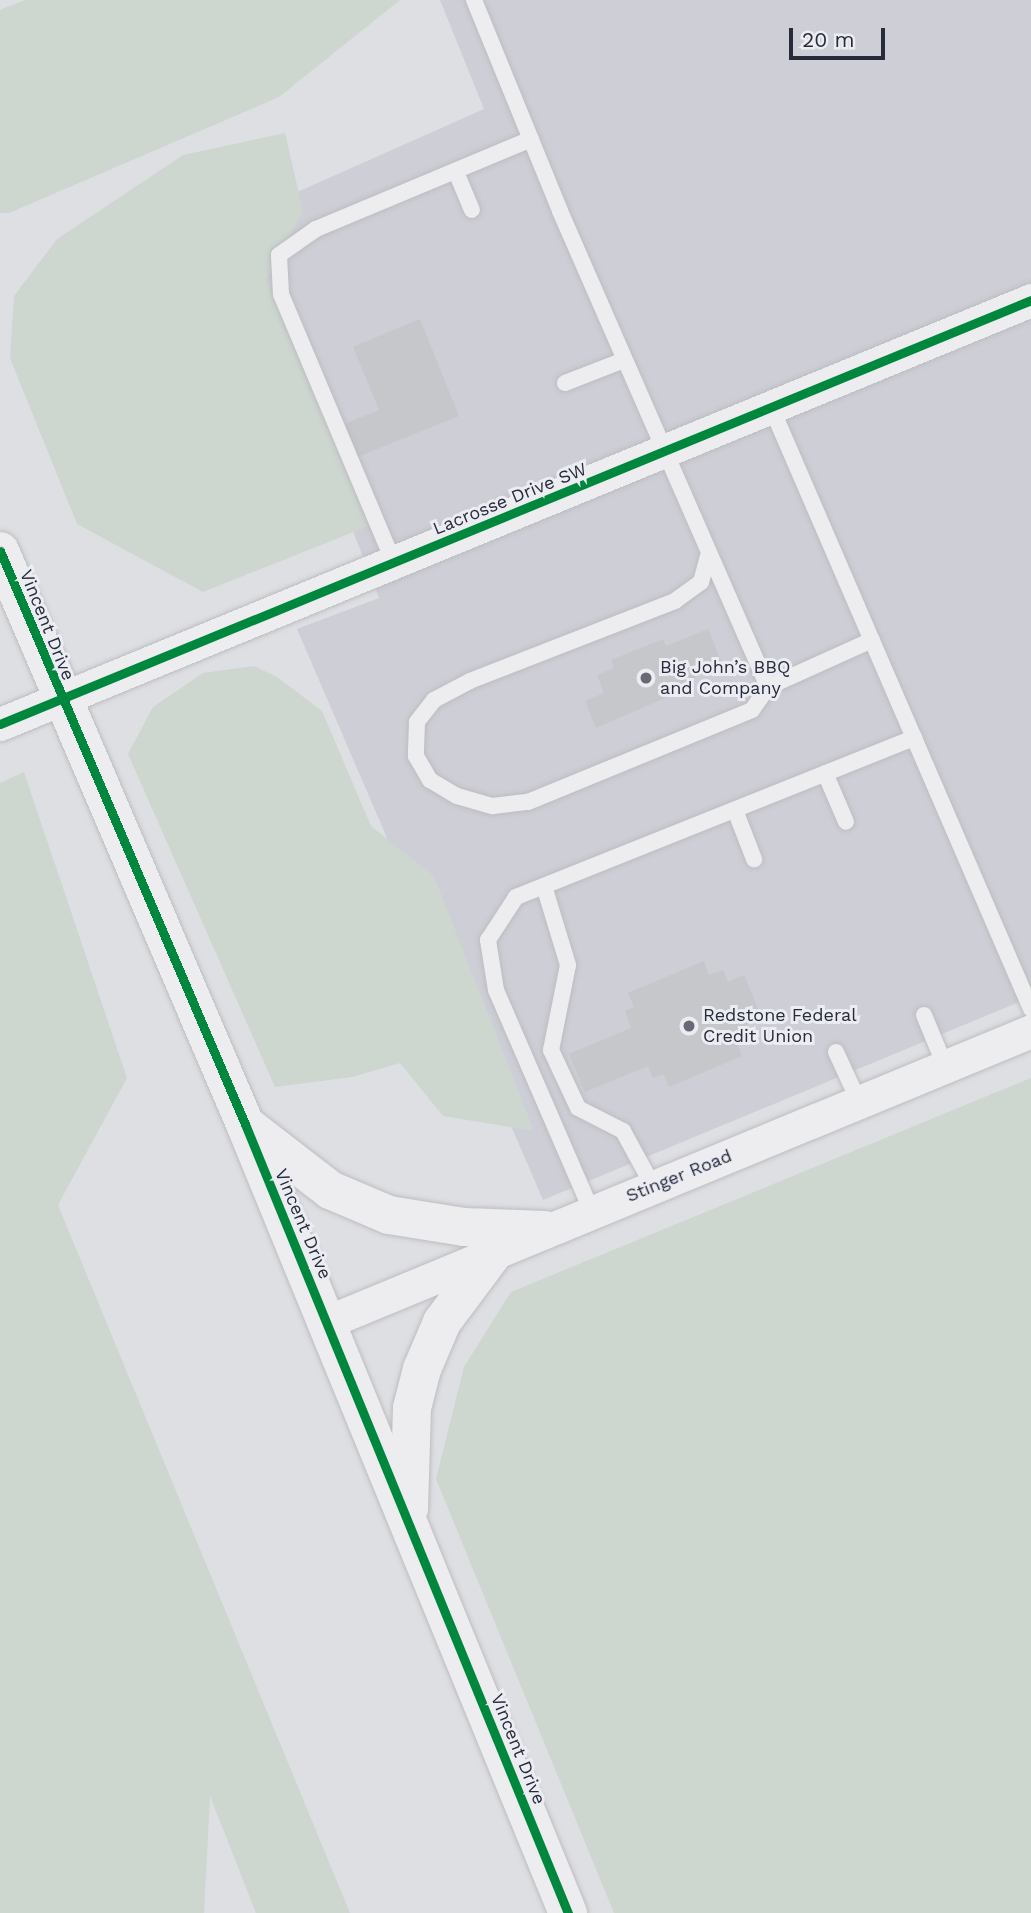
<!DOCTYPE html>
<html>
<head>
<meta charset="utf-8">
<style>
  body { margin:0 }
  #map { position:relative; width:1031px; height:1913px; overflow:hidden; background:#dedfe3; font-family:"Work Sans",sans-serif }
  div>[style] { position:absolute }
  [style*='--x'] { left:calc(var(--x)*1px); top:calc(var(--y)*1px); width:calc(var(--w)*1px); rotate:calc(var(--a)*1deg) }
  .built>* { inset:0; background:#cdced6 }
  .green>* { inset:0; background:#cdd6cf }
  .building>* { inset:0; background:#c6c7cb }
  .roads { filter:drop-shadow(0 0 2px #bcbdc1) drop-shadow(0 0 2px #bcbdc1) }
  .service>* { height:16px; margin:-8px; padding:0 8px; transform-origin:8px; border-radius:8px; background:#ededf0 }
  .minor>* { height:33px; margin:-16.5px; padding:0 16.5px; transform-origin:16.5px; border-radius:16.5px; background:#ededf0 }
  .tertiary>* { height:38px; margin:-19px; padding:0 19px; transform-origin:19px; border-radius:19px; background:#ededf0 }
  .cycleway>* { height:9px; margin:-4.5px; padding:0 4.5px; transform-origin:4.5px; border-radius:4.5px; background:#00873e }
  .dots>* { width:19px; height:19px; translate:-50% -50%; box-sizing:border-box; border:4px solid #ebedf3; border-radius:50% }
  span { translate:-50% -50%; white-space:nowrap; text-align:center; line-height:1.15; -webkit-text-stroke:6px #ebedf3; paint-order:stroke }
  .street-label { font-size:18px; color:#272b3a }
  .poi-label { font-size:18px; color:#272b3a }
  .left { translate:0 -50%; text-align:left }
  .scale { position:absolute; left:789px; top:28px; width:96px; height:32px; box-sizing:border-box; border:4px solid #272b3a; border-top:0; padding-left:9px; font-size:21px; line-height:24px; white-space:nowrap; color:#272b3a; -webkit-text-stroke:5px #ebedf3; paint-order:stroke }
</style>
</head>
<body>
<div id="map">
  <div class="built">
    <div style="clip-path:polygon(440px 0,1031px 0,1031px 997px,543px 1200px,297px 629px,379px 598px,232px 221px,484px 109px)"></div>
  </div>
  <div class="green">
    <div style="clip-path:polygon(25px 0,400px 0,279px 97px,9px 213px,0 213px,0 10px)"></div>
    <div style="clip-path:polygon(285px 133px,303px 211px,266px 279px,371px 525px,203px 592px,77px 524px,10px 358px,14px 296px,57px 239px,183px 155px)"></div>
    <div style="clip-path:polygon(254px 666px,277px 677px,322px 711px,371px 826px,434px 876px,534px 1131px,443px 1116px,400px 1063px,352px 1077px,275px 1087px,128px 754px,153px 707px,203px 673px)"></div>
    <div style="clip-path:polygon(24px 772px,127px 1078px,58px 1205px,350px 1913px,256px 1913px,210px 1796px,204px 1913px,0 1913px,0 783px)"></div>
    <div style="clip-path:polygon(1031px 1078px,1031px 1913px,614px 1913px,436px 1479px,464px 1367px,511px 1292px)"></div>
  </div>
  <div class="building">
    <div style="clip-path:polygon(420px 319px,459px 416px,355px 458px,342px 425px,379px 410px,353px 347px)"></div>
    <div style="clip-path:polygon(708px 629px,723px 666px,685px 682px,688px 688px,596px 728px,585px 701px,604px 693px,597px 675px,614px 668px,611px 660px,663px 639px,666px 646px)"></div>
    <div style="clip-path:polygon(704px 961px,709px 975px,723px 970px,728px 982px,744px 975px,762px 1018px,746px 1025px,752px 1039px,738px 1046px,742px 1056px,669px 1087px,663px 1074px,653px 1078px,648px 1066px,585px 1092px,569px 1054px,631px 1028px,625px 1011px,634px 1007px,628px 993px)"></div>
  </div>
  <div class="roads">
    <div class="service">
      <div style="--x:474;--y:0;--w:228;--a:67.8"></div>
      <div style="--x:560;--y:211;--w:519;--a:66.4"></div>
      <div style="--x:456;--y:172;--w:41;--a:67.2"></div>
      <div style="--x:565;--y:383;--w:63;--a:-21.3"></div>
      <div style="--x:772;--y:409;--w:654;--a:66.65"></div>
      <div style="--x:708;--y:556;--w:27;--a:105"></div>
      <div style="--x:701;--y:582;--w:32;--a:144"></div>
      <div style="--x:675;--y:601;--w:220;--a:158.7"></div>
      <div style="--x:470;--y:681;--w:41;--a:152.2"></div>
      <div style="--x:434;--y:700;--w:28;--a:128"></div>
      <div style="--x:417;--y:722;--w:34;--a:92"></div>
      <div style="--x:416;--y:756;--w:28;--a:60"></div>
      <div style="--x:430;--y:780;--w:31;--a:31"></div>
      <div style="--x:457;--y:796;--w:37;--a:16"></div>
      <div style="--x:493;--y:806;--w:35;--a:-7"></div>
      <div style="--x:528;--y:802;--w:242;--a:-22.3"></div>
      <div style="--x:752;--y:710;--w:28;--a:-55"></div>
      <div style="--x:768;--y:687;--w:114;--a:-24.3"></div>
      <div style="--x:394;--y:563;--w:292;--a:-112.8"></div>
      <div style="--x:281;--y:294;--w:39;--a:-93"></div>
      <div style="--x:279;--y:255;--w:45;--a:-35.1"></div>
      <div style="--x:316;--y:229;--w:233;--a:-22.7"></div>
      <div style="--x:825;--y:773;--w:53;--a:66.8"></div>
      <div style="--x:735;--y:810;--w:53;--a:68.8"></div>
      <div style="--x:544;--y:886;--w:83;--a:73.1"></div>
      <div style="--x:568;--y:965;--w:87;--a:101.3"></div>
      <div style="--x:551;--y:1050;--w:64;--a:65"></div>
      <div style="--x:578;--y:1108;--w:51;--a:27.1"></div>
      <div style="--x:623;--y:1131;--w:63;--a:61.4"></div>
      <div style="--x:924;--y:1015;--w:55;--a:67.6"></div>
      <div style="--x:836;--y:1052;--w:55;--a:65.3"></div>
      <div style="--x:592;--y:1212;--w:242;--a:-113.4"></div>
      <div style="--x:496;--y:990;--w:51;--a:-99.1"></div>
      <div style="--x:488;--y:940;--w:51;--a:-56.9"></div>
      <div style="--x:516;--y:897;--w:429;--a:-21.8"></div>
    </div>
    <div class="minor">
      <div style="--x:0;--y:724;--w:1115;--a:-22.35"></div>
      <div style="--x:327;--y:1322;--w:762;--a:-22.46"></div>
    </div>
    <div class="tertiary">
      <div style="--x:0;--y:551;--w:623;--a:66.85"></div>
      <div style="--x:245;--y:1124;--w:853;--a:67.74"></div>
      <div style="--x:246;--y:1125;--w:106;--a:37.7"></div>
      <div style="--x:330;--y:1190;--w:64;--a:23"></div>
      <div style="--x:389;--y:1215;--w:76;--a:9.1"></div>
      <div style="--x:464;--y:1227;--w:81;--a:2.1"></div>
      <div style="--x:409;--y:1509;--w:101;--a:-88.3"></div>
      <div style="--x:412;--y:1408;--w:40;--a:-75.6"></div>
      <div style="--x:422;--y:1369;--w:51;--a:-66.9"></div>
      <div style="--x:442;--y:1322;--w:89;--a:-53.3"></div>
    </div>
  </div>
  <div class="cycleway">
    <div style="--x:0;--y:551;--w:623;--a:66.85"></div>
    <div style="--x:245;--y:1124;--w:853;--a:67.74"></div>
    <div style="--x:0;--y:724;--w:1115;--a:-22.35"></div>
  </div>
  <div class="dots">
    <div style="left:646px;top:678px;background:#676a75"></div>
    <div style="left:689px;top:1026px;background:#676a75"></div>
  </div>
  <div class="street-label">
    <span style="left:510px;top:499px;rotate:-22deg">Lacrosse Drive SW</span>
    <span style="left:47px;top:625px;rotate:68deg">Vincent Drive</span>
    <span style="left:679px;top:1176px;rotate:-22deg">Stinger Road</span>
    <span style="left:303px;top:1224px;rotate:67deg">Vincent Drive</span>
    <span style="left:518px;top:1749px;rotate:68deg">Vincent Drive</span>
  </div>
  <div class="poi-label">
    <span class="left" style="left:660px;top:678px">Big John’s BBQ<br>and Company</span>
    <span class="left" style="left:703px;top:1026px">Redstone Federal<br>Credit Union</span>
  </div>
  <div class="scale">20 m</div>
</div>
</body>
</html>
